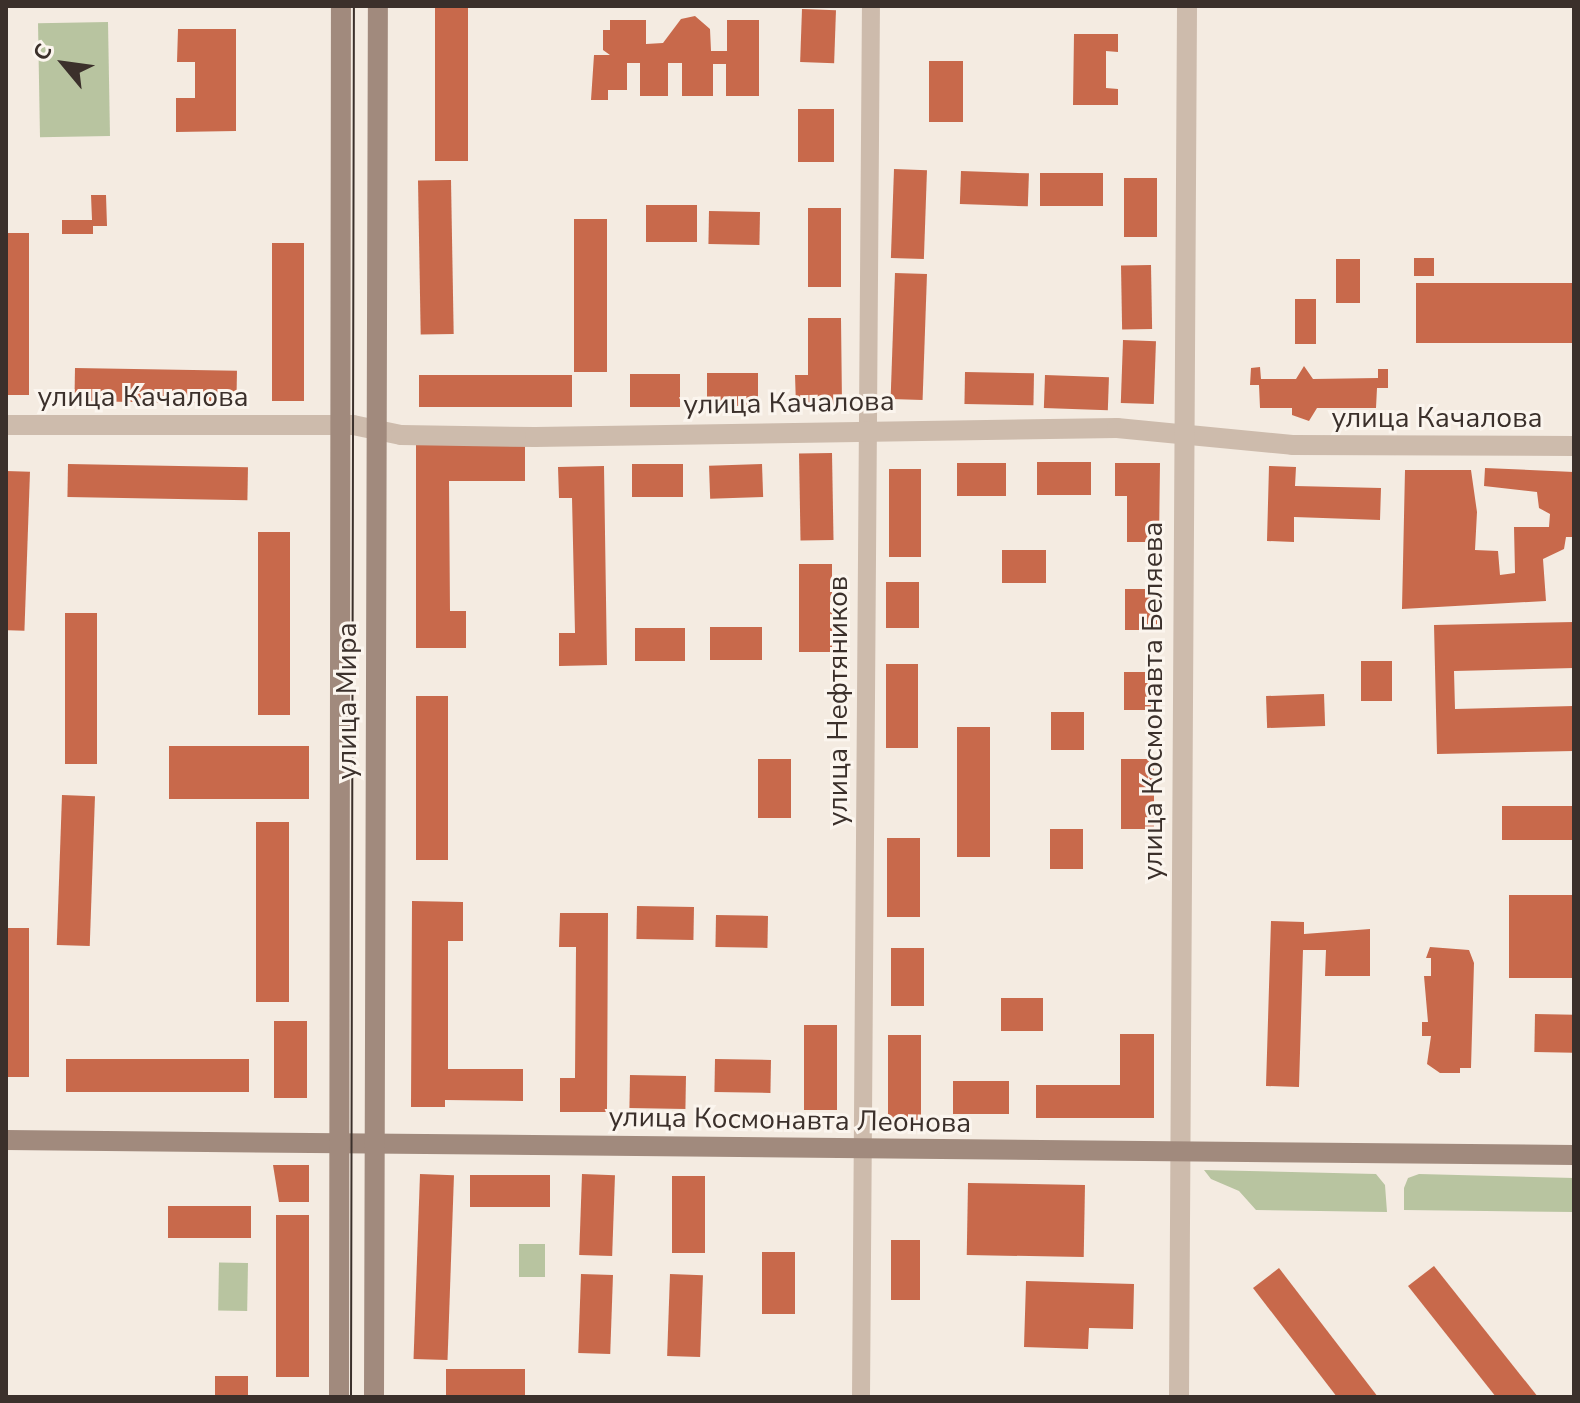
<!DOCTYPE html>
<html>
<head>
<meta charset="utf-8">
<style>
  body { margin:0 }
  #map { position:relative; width:1580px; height:1403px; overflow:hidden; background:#f4ebe1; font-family:"Nunito Sans",sans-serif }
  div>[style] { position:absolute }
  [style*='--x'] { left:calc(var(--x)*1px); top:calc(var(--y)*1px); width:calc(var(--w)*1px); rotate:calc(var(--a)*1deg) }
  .green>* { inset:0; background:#b8c4a0; transform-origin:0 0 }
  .building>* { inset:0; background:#c8694b; transform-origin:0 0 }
  .minor>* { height:18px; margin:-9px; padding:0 9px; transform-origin:9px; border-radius:9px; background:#cdbbac }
  .tertiary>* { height:20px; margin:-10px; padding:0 10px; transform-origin:10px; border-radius:10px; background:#cdbbac }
  .secondary>* { height:20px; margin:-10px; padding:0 10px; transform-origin:10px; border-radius:10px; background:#a18a7d }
  .tram>* { height:2px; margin:-1px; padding:0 1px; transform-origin:1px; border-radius:1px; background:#3b302b }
  span { translate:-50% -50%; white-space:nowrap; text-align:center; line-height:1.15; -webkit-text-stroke:6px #fbf5ee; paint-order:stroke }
  .street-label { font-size:28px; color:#3b302b }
  .frame { position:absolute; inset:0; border:8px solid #3b302b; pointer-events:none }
  .north { position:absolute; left:24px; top:24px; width:80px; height:80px; -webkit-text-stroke:6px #fbf5ee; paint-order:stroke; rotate:299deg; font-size:22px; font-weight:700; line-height:32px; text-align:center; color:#3b302b }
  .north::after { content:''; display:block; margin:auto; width:28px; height:36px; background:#3b302b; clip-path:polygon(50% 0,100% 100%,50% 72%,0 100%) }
</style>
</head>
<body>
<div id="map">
  <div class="green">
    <div style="left:108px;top:22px;width:114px;height:70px;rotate:89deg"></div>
    <div style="clip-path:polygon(1204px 1170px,1376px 1174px,1385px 1185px,1387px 1212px,1256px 1210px,1239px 1191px,1211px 1179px)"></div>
    <div style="clip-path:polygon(1419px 1174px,1574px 1178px,1574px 1212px,1404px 1210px,1404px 1188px,1408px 1178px)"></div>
    <div style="left:519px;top:1244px;width:26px;height:33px"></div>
    <div style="left:248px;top:1263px;width:48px;height:29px;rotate:91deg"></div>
  </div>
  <div class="building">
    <div style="left:435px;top:7px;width:33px;height:154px"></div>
    <div style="left:802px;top:9px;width:34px;height:53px;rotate:2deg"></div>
    <div style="clip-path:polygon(695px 16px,710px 29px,711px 51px,727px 51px,727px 20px,759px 20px,759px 96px,726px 96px,726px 64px,713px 64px,713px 96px,682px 96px,682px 63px,668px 63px,668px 96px,640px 96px,640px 63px,627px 63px,627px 90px,608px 90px,608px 100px,591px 100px,594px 55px,610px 55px,603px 50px,603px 30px,610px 30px,610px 20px,646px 20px,646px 44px,663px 43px,681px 19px)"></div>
    <div style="clip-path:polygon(178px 29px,236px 29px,236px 131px,176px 132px,176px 98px,195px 98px,195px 62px,177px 62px)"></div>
    <div style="clip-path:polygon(1074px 34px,1118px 34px,1118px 52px,1106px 51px,1106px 88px,1118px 89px,1118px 105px,1073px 105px)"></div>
    <div style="left:929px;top:61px;width:34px;height:61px"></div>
    <div style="left:798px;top:109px;width:36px;height:53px"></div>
    <div style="left:894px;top:169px;width:33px;height:89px;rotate:2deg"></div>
    <div style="left:961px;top:171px;width:68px;height:33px;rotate:2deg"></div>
    <div style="left:1040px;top:173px;width:63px;height:33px"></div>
    <div style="left:1124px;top:178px;width:33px;height:59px"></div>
    <div style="left:451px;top:180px;width:154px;height:33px;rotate:89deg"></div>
    <div style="clip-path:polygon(91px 195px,106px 195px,107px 226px,93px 226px,93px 234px,62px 234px,62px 220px,92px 220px)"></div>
    <div style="left:646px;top:205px;width:51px;height:37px"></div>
    <div style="left:808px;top:208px;width:33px;height:79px"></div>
    <div style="left:709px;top:211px;width:51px;height:33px;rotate:1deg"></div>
    <div style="left:574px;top:219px;width:33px;height:153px"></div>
    <div style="left:6px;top:233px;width:23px;height:162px"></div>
    <div style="left:272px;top:243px;width:32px;height:158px"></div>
    <div style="left:1434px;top:258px;width:18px;height:20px;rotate:90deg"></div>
    <div style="left:1336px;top:259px;width:24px;height:44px"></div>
    <div style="left:1151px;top:265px;width:64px;height:30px;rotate:89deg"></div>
    <div style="left:895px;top:273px;width:32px;height:126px;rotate:2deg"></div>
    <div style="left:1416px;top:283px;width:158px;height:60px"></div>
    <div style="left:1295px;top:299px;width:21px;height:45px"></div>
    <div style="clip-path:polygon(808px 318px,841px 318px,842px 405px,796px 406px,795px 375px,808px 375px)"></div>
    <div style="left:1123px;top:340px;width:33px;height:63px;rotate:2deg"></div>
    <div style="clip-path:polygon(1304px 366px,1313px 379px,1378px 378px,1378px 369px,1388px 369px,1388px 388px,1377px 388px,1376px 408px,1317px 408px,1309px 421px,1292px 415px,1292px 408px,1260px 408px,1259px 385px,1250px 385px,1251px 368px,1260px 367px,1261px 379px,1296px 379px)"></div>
    <div style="left:75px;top:368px;width:162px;height:33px;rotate:1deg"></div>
    <div style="left:965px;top:372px;width:69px;height:32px;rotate:1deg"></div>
    <div style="left:707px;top:373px;width:51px;height:33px"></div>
    <div style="left:630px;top:374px;width:50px;height:33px"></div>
    <div style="left:572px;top:375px;width:32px;height:153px;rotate:90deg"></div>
    <div style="left:1045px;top:375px;width:64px;height:33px;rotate:2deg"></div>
    <div style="clip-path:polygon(416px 445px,525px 445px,525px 481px,449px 481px,450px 611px,466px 611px,466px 648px,416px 648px)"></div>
    <div style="left:832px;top:453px;width:87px;height:33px;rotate:89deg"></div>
    <div style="left:1037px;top:462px;width:54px;height:33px"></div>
    <div style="left:957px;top:463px;width:49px;height:33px"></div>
    <div style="clip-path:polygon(1115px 463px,1160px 463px,1159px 542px,1127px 542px,1127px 496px,1115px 496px)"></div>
    <div style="left:68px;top:464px;width:180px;height:33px;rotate:1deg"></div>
    <div style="left:683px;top:464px;width:33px;height:51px;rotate:90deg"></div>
    <div style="left:762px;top:464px;width:33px;height:53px;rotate:88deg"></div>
    <div style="clip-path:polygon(604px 466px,607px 665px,559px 666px,559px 633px,575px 633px,572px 498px,559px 498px,558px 467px)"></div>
    <div style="clip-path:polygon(1269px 466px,1296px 467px,1295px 486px,1381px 488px,1380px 520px,1294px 517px,1294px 542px,1267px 541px)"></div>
    <div style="clip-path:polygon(1485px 468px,1574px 472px,1574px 537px,1566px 537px,1564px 549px,1543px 559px,1546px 601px,1402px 609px,1405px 470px,1471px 470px,1477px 512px,1475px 550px,1498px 551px,1500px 575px,1515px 573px,1514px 527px,1549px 527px,1550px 514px,1539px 508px,1537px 492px,1484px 486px)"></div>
    <div style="left:889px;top:469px;width:32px;height:88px"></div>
    <div style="left:6px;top:471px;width:24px;height:159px;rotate:2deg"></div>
    <div style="left:258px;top:532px;width:32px;height:183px"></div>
    <div style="left:1002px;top:550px;width:44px;height:33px"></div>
    <div style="left:799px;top:564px;width:33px;height:88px"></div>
    <div style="left:886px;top:582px;width:33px;height:46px"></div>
    <div style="left:1125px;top:589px;width:32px;height:41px"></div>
    <div style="left:65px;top:613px;width:32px;height:151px"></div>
    <div style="clip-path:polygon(1574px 622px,1574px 668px,1454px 671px,1455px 709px,1574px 706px,1574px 751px,1437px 754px,1434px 625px)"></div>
    <div style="left:762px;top:627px;width:33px;height:52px;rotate:90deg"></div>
    <div style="left:635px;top:628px;width:50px;height:33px"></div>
    <div style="left:1392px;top:661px;width:40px;height:31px;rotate:90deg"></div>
    <div style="left:886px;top:664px;width:32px;height:84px"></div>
    <div style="left:1124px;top:672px;width:33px;height:38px"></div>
    <div style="left:1324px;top:694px;width:32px;height:58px;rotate:88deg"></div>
    <div style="left:416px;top:696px;width:32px;height:164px"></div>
    <div style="left:1051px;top:712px;width:33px;height:38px"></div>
    <div style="left:957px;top:727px;width:33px;height:130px"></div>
    <div style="left:169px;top:746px;width:140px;height:53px"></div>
    <div style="left:758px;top:759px;width:33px;height:59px"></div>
    <div style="left:1121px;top:759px;width:33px;height:70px"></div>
    <div style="left:62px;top:795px;width:33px;height:150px;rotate:2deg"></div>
    <div style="left:1574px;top:806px;width:34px;height:72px;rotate:90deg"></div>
    <div style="left:256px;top:822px;width:33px;height:180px"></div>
    <div style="left:1050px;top:829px;width:33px;height:40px"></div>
    <div style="left:887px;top:838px;width:33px;height:79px"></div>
    <div style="left:1509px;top:895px;width:65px;height:83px"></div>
    <div style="clip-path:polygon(412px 901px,463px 902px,463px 941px,448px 941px,448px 1069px,523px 1069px,523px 1101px,445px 1100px,445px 1107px,411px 1107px)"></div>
    <div style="left:637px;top:906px;width:57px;height:33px;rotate:1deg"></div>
    <div style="clip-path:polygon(560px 913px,608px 913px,607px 1112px,560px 1112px,560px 1078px,575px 1078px,576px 947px,559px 947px)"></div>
    <div style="left:716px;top:915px;width:52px;height:32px;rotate:1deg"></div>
    <div style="clip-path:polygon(1271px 921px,1304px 922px,1304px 934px,1370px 929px,1370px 976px,1325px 976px,1326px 950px,1303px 950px,1299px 1087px,1266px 1086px)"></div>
    <div style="left:6px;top:928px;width:23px;height:149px"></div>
    <div style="clip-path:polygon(1430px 947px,1469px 950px,1474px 963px,1471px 1068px,1460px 1068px,1460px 1073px,1440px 1073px,1427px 1064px,1431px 1036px,1422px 1036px,1422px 1022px,1428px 1022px,1424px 976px,1431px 976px,1431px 958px,1426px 958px)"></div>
    <div style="left:891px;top:948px;width:33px;height:58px"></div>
    <div style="left:1001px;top:998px;width:42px;height:33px"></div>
    <div style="left:1535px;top:1014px;width:39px;height:38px;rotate:1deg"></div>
    <div style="left:307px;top:1021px;width:77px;height:33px;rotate:90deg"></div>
    <div style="left:804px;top:1025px;width:33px;height:85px"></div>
    <div style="clip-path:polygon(1120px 1034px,1154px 1034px,1154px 1118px,1036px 1118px,1036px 1085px,1120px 1085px)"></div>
    <div style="left:888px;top:1035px;width:33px;height:85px"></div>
    <div style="left:249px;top:1059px;width:33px;height:183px;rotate:90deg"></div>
    <div style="left:715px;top:1059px;width:56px;height:33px;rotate:1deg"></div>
    <div style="left:630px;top:1075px;width:56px;height:33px;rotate:1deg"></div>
    <div style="left:1009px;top:1081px;width:33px;height:56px;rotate:90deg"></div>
    <div style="clip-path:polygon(273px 1165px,309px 1165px,309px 1202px,279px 1202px)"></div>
    <div style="left:420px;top:1174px;width:34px;height:185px;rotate:2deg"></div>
    <div style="left:582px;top:1174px;width:33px;height:81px;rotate:2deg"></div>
    <div style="left:470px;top:1175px;width:80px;height:32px"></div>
    <div style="left:672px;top:1176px;width:33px;height:77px"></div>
    <div style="left:968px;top:1183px;width:117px;height:72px;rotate:1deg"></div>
    <div style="left:251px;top:1206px;width:32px;height:83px;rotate:90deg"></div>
    <div style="left:276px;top:1215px;width:33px;height:162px"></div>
    <div style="left:891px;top:1240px;width:29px;height:60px"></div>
    <div style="left:762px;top:1252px;width:33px;height:62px"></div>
    <div style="clip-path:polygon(1434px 1266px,1538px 1397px,1496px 1397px,1408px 1286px)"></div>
    <div style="clip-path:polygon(1279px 1268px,1378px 1397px,1337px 1397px,1253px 1288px)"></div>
    <div style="left:581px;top:1274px;width:32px;height:79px;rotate:2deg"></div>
    <div style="left:670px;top:1274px;width:33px;height:82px;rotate:2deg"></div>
    <div style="clip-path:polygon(1026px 1281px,1134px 1284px,1133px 1329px,1089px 1328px,1088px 1349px,1024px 1347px)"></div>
    <div style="left:525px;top:1369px;width:28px;height:79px;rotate:90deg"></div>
    <div style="left:215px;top:1376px;width:33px;height:21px"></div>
  </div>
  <div class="minor">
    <div style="--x:861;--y:1397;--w:1391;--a:-89.59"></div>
  </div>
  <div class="tertiary">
    <div style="--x:6;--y:425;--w:347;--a:0"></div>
    <div style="--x:353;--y:425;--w:49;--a:11.8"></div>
    <div style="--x:401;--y:435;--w:134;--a:0.9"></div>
    <div style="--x:535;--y:437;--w:582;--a:-0.89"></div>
    <div style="--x:1117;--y:428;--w:176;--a:5.5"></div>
    <div style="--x:1292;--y:445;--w:282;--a:0.2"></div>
    <div style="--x:1179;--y:1397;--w:1391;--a:-89.67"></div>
  </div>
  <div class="secondary">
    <div style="--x:6;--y:1140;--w:1568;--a:0.55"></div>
    <div style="--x:339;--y:1397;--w:1391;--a:-89.92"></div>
    <div style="--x:374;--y:1397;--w:1391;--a:-89.84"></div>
  </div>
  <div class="tram">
    <div style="--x:351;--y:1397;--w:1391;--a:-89.88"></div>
  </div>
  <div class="street-label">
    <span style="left:143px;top:397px">улица Качалова</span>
    <span style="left:789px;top:403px;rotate:-1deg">улица Качалова</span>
    <span style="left:1437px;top:418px">улица Качалова</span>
    <span style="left:347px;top:701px;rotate:-90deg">улица Мира</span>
    <span style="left:838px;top:701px;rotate:-90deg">улица Нефтяников</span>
    <span style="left:1153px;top:701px;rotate:-90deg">улица Космонавта Беляева</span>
    <span style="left:790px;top:1120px;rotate:1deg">улица Космонавта Леонова</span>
  </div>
  <div class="frame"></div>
  <div class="north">С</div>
</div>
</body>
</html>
